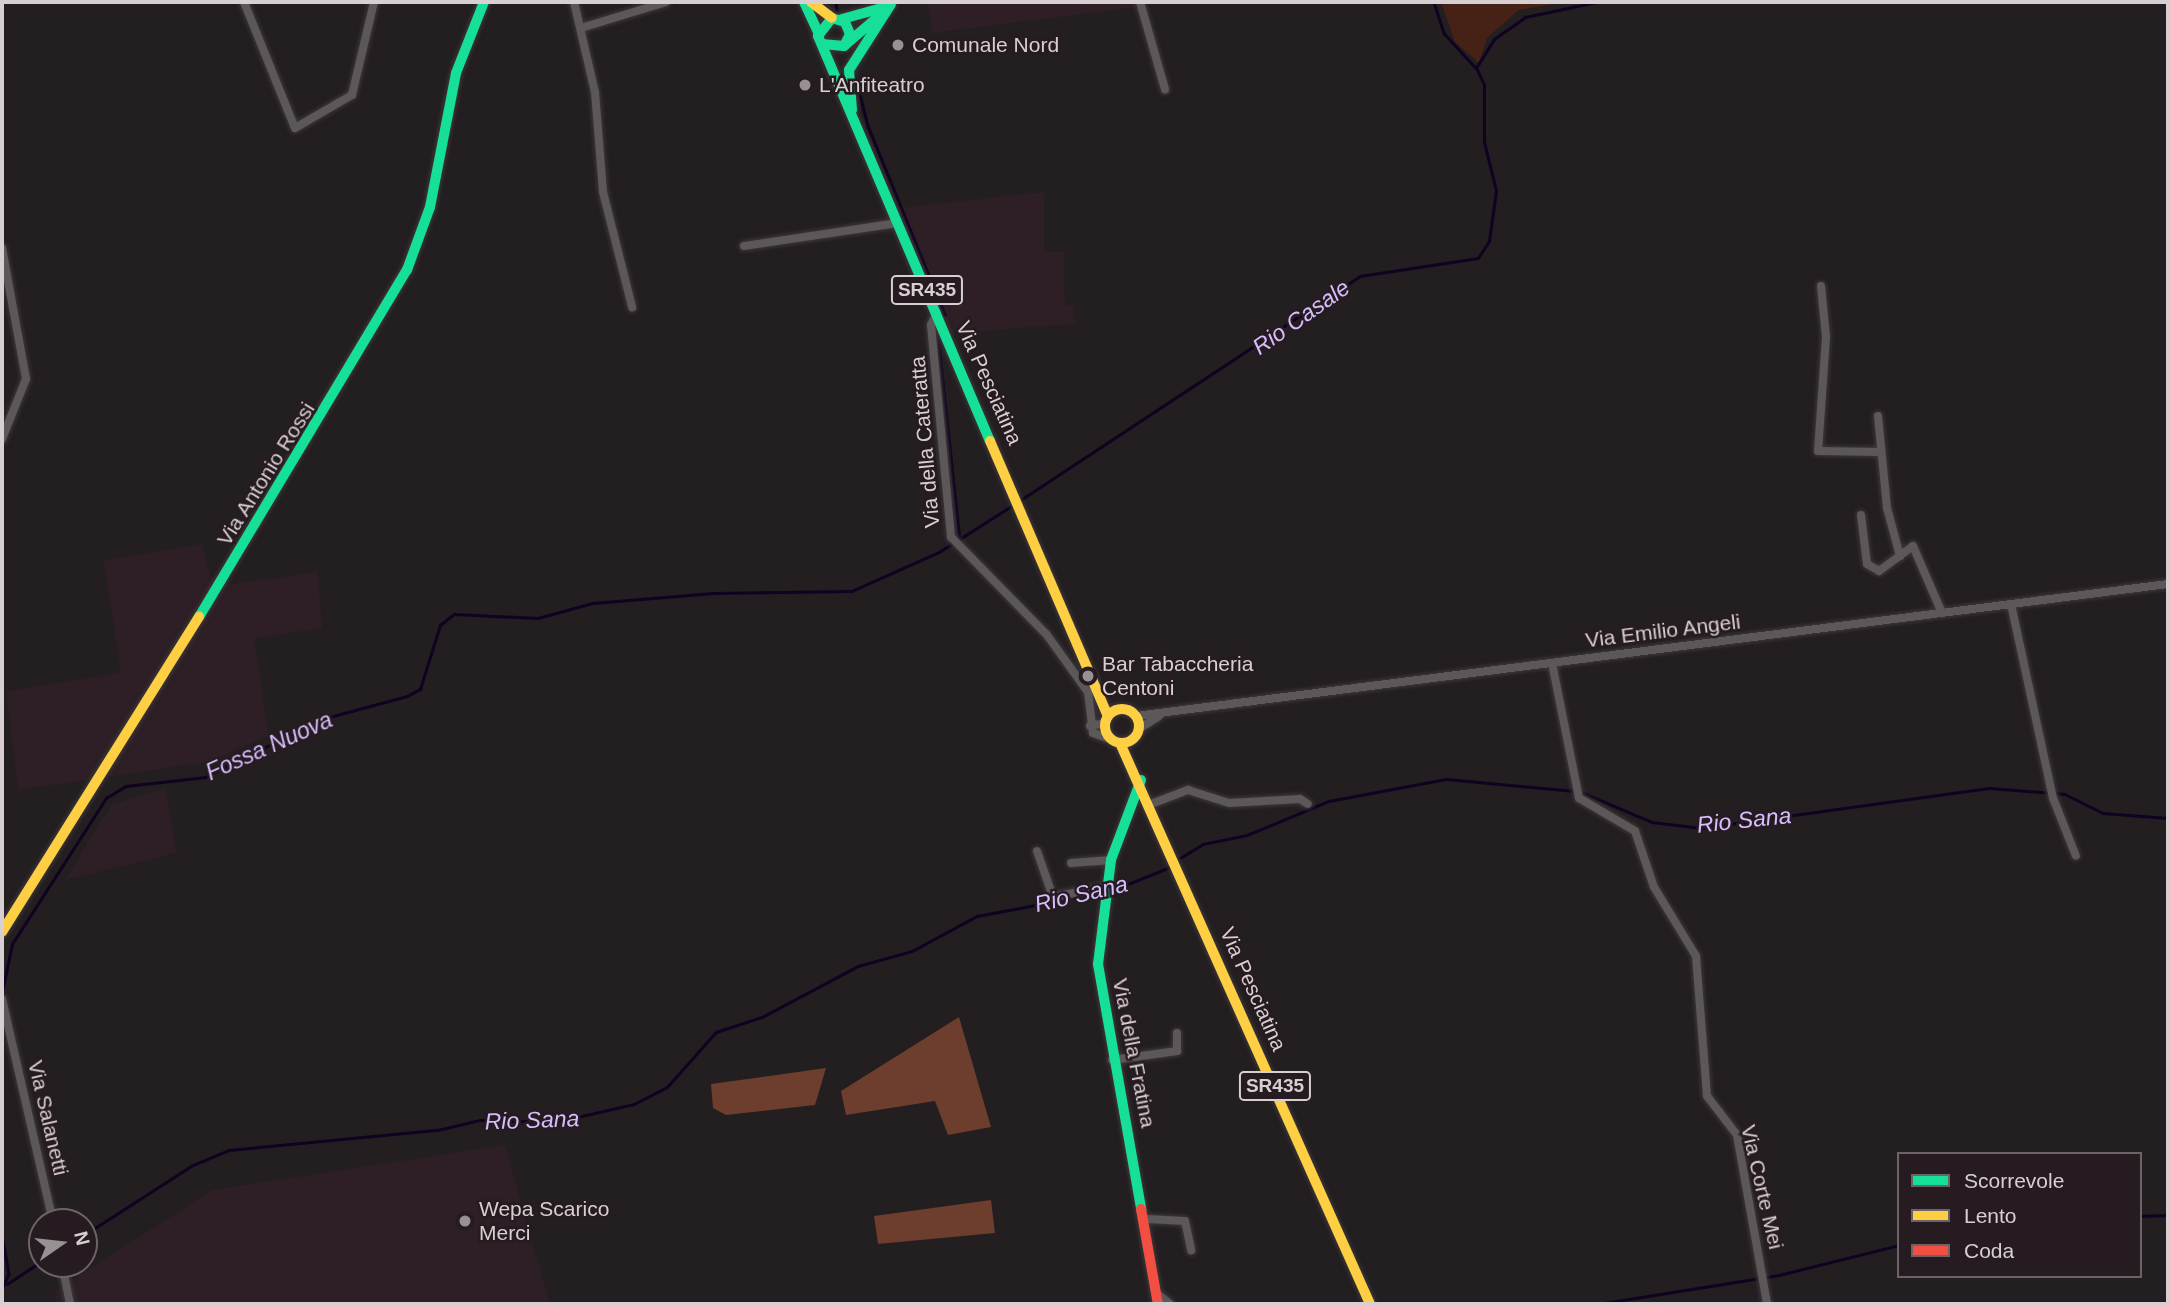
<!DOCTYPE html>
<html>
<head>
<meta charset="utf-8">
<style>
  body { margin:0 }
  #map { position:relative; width:2170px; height:1306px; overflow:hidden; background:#231e20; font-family:Helvetica,sans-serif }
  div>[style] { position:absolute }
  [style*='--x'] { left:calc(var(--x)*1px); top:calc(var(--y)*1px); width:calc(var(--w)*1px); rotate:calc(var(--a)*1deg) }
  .built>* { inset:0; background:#2d1f25 }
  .green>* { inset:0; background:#452116 }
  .forest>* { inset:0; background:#6d3d2e }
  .stream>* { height:2.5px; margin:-1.25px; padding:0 1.25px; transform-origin:1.25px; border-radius:1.25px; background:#100321 }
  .roads { filter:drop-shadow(0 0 2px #3d383a) drop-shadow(0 0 2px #3d383a) }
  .street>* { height:8px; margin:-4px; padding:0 4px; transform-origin:4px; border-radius:4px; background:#5c5759 }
  .fast>* { height:10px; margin:-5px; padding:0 5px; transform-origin:5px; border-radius:5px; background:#16e098 }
  .slow>* { height:10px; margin:-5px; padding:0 5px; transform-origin:5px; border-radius:5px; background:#ffcf43 }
  .slow>.ring { margin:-5px; padding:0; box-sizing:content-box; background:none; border:10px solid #ffcf43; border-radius:50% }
  .jam>* { height:10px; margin:-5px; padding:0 5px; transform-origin:5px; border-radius:5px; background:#f24e42 }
  .dots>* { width:19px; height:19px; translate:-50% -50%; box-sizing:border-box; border:4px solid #261b20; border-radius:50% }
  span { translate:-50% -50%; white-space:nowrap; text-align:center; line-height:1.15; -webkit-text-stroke:5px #261b20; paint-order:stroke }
  .shield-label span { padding:2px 5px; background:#261b20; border:2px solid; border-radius:5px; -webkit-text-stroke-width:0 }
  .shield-label { font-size:19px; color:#d7cfd2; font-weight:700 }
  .poi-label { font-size:21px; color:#d7cfd2 }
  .left { translate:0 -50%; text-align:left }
  .street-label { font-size:21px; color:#d7cfd2 }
  .water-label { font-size:23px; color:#d5befd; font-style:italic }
  .frame { position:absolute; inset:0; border:4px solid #d7cfd2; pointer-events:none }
  .legend { position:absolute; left:1897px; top:1152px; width:245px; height:126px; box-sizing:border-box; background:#261b20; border:2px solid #6d6367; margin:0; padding:9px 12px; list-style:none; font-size:21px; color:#d7cfd2 }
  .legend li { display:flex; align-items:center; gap:14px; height:35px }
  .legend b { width:35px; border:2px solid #6d6367 }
  .north { position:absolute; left:28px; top:1208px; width:70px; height:70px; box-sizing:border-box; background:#261b20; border:2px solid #6d6367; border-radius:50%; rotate:76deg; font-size:19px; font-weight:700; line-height:28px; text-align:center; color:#d7cfd2 }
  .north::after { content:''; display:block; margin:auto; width:24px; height:32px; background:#989194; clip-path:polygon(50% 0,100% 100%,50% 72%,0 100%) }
</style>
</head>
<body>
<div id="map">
  <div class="built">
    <div style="clip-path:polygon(927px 2px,1137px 2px,1139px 7px,932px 33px)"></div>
    <div style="clip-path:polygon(1044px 192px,1044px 252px,1064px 252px,1065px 305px,1073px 305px,1075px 324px,951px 333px,898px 208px)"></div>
    <div style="clip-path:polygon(202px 544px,211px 577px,232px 584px,318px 572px,322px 628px,254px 639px,269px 735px,208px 762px,18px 790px,6px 691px,121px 673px,103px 560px)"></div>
    <div style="clip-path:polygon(165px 788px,177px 853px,65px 880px,111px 805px)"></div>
    <div style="clip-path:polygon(505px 1145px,550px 1304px,57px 1304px,54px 1292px,212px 1190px)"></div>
  </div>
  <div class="green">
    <div style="clip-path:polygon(1441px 2px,1565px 2px,1519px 10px,1487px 38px,1479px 63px,1455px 42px)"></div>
  </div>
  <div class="forest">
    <div style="clip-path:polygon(959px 1017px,991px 1127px,948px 1135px,935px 1101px,846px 1115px,841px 1091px)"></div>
    <div style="clip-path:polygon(826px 1068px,815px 1105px,726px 1115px,713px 1108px,711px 1084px)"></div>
    <div style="clip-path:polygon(991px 1200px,995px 1233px,878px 1244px,874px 1216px)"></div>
  </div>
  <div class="stream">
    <div style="--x:836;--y:2;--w:8;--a:83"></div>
    <div style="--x:1434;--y:2;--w:33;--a:72"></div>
    <div style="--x:1444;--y:33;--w:47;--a:47.6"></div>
    <div style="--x:855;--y:75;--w:53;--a:75.7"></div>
    <div style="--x:868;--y:126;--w:204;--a:67.8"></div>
    <div style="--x:938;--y:335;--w:206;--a:83.9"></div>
    <div style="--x:1019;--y:501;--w:409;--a:-33.4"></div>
    <div style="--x:1360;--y:276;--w:119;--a:-8.7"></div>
    <div style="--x:1478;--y:258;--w:20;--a:-57"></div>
    <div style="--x:1489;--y:241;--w:50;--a:-82"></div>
    <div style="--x:1496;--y:191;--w:50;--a:-103.8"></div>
    <div style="--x:1484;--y:142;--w:57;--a:-90"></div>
    <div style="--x:1484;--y:85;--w:19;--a:-115"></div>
    <div style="--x:1476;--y:68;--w:34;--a:-58"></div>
    <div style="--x:1494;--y:39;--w:38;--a:-35"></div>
    <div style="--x:1525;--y:17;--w:74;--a:-11.8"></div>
    <div style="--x:1581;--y:792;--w:77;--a:22.9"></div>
    <div style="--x:1652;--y:822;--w:49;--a:7"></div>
    <div style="--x:1701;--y:828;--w:292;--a:-7.9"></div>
    <div style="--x:1990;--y:788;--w:75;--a:4.6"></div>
    <div style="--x:2065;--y:794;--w:42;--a:26.6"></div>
    <div style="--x:2103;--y:813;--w:65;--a:4.4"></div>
    <div style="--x:1180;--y:858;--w:27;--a:-31"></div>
    <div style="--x:1203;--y:844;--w:45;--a:-11.6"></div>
    <div style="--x:1247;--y:835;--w:89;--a:-22.5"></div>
    <div style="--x:1329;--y:801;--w:120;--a:-10.6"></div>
    <div style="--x:1447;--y:779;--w:128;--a:5.4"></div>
    <div style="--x:1111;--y:891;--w:67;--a:-22"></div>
    <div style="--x:3;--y:987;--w:44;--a:-78.2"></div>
    <div style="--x:12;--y:944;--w:174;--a:-57.2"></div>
    <div style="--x:106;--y:798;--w:23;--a:-31"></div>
    <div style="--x:126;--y:786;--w:80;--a:-6.5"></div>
    <div style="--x:205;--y:777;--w:131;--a:-26.4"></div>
    <div style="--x:322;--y:719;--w:88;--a:-15.1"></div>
    <div style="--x:407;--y:696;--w:15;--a:-28"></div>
    <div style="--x:420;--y:689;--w:67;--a:-72.6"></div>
    <div style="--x:440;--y:625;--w:18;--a:-38"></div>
    <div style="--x:454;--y:614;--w:84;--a:2.7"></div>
    <div style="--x:538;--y:618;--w:57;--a:-15.3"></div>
    <div style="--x:593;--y:603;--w:120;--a:-4.8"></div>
    <div style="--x:713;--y:593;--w:139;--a:-0.8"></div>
    <div style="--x:852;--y:591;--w:95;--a:-24.1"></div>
    <div style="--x:939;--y:552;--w:88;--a:-32.4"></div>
    <div style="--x:2140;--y:1216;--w:28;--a:-2"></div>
    <div style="--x:2;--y:1234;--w:41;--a:80.1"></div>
    <div style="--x:9;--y:1274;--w:17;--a:114"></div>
    <div style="--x:84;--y:1235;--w:127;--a:-32.8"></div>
    <div style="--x:191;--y:1166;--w:41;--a:-22.8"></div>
    <div style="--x:229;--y:1150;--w:210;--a:-5.5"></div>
    <div style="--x:438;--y:1130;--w:43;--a:-13.4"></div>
    <div style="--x:480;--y:1120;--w:76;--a:1.5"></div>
    <div style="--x:556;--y:1122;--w:80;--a:-13"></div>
    <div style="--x:634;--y:1104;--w:37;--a:-27"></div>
    <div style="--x:667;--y:1087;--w:74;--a:-48.3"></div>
    <div style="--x:716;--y:1032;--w:48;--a:-18.1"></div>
    <div style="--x:762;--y:1017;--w:109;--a:-28"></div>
    <div style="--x:858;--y:966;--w:56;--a:-15.5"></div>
    <div style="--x:912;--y:951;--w:74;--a:-28.3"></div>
    <div style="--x:977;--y:916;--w:130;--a:-10.6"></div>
    <div style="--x:7;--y:1284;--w:42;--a:-33.3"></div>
    <div style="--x:1598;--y:1304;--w:183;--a:-9.1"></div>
    <div style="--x:1779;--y:1275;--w:124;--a:-14"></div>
  </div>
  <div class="roads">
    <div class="street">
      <div style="--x:244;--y:2;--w:136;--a:68"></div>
      <div style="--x:295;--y:128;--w:66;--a:-30.1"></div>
      <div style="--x:352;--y:95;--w:96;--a:-76.7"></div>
      <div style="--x:574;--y:2;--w:92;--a:76.9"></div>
      <div style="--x:595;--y:92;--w:100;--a:85.4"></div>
      <div style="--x:603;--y:192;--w:119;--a:75.8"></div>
      <div style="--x:1140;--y:2;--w:91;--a:74"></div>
      <div style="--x:581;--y:28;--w:89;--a:-17"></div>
      <div style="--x:744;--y:246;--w:155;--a:-8.5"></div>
      <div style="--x:2;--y:248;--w:133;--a:79.6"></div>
      <div style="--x:26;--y:379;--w:65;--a:111.8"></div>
      <div style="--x:1821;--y:286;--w:51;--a:84.4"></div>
      <div style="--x:1826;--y:337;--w:114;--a:94"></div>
      <div style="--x:1818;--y:451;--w:63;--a:0.9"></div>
      <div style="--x:937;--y:313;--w:13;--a:117"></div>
      <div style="--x:931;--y:325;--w:213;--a:84.6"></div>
      <div style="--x:951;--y:537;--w:137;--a:45.6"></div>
      <div style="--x:1047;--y:635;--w:70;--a:54.3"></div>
      <div style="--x:1088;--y:692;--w:41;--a:83"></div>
      <div style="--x:1093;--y:733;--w:20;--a:20"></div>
      <div style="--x:1878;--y:416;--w:92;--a:84.4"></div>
      <div style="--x:1887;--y:508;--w:50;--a:74.8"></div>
      <div style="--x:1861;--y:515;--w:49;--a:83"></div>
      <div style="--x:1867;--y:564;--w:14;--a:30"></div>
      <div style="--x:1879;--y:571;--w:42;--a:-36.3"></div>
      <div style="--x:1913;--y:546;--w:73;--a:66.6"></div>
      <div style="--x:2011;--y:604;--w:198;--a:77.8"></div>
      <div style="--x:2053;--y:798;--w:62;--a:68.4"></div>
      <div style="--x:1552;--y:663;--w:138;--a:78.7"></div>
      <div style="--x:1579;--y:798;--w:65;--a:30.5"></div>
      <div style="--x:1635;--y:831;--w:59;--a:71.3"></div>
      <div style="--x:1654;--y:887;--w:81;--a:58.7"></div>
      <div style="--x:1696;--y:956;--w:140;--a:85.5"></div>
      <div style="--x:1707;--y:1096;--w:49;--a:52.4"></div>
      <div style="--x:1737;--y:1135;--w:172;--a:79.9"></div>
      <div style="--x:1136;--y:716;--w:1040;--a:-7.29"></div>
      <div style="--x:1090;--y:726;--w:15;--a:-11"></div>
      <div style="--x:1140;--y:728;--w:22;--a:-32"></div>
      <div style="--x:1151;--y:804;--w:40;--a:-21"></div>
      <div style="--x:1188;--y:790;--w:43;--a:17.6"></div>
      <div style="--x:1229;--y:803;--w:71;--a:-3.2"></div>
      <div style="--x:1300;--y:799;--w:9;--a:32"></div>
      <div style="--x:1037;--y:851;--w:49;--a:70.8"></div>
      <div style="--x:1053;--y:897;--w:53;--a:-10.9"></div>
      <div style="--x:1071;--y:863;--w:40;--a:-4.3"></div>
      <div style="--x:2;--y:999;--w:229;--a:77.1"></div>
      <div style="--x:1112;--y:1060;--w:66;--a:-7.9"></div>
      <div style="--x:1177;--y:1051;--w:18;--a:-90"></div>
      <div style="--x:1147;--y:1219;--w:38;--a:3"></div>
      <div style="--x:1185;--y:1221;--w:30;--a:78"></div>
      <div style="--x:62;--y:1264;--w:41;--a:78.7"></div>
      <div style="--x:1159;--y:1295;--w:14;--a:39"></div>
    </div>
    <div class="fast">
      <div style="--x:804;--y:2;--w:33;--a:65"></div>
      <div style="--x:842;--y:19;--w:41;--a:-15.4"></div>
      <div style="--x:822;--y:44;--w:22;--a:5"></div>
      <div style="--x:844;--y:46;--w:13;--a:-63"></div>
      <div style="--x:850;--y:34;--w:13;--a:-113"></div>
      <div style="--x:845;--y:22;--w:14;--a:-163"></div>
      <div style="--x:832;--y:18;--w:23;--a:128"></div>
      <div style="--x:818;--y:36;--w:440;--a:67"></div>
      <div style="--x:844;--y:46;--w:46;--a:-40.6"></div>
      <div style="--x:852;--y:110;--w:40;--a:-94.3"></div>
      <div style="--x:849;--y:70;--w:78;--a:-57.5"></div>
      <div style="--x:199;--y:617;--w:405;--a:-59.1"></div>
      <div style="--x:407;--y:270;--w:67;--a:-69.9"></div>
      <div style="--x:430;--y:207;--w:136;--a:-79"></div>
      <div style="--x:456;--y:73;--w:76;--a:-68.5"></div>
      <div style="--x:1141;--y:780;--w:85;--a:110.6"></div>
      <div style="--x:1111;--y:860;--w:105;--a:97.1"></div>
      <div style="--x:1098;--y:964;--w:249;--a:80"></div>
    </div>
    <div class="slow">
      <div style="--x:811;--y:2;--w:26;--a:37"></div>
      <div style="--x:990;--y:441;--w:299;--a:66.8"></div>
      <div class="ring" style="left:1105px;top:709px;width:24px;height:24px"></div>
      <div style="--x:1120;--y:743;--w:614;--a:65.98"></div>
      <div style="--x:2;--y:932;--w:372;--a:-58"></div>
    </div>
    <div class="jam">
      <div style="--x:1141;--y:1209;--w:97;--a:79.9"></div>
    </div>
  </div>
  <div class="dots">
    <div style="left:898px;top:45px;background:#989194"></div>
    <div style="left:805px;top:85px;background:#989194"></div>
    <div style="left:1088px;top:676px;background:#989194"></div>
    <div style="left:465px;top:1221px;background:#989194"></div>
  </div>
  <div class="shield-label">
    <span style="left:927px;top:290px">SR435</span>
    <span style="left:1275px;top:1086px">SR435</span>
  </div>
  <div class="poi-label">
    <span class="left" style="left:912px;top:45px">Comunale Nord</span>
    <span class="left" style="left:819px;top:85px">L'Anfiteatro</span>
    <span class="left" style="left:1102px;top:676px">Bar Tabaccheria<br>Centoni</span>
    <span class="left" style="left:479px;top:1221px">Wepa Scarico<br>Merci</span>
  </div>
  <div class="street-label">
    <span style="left:989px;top:383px;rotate:66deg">Via Pesciatina</span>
    <span style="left:925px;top:442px;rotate:-95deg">Via della Cateratta</span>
    <span style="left:266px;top:474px;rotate:-58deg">Via Antonio Rossi</span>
    <span style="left:1663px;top:631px;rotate:-7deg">Via Emilio Angeli</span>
    <span style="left:1253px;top:989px;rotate:66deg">Via Pesciatina</span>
    <span style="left:1134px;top:1053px;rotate:79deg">Via della Fratina</span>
    <span style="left:48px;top:1118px;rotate:77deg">Via Salanetti</span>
    <span style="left:1762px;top:1187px;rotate:77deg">Via Corte Mei</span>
  </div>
  <div class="water-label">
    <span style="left:1301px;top:317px;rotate:-35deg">Rio Casale</span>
    <span style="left:269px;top:746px;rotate:-24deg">Fossa Nuova</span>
    <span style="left:1744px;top:820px;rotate:-6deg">Rio Sana</span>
    <span style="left:1081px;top:894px;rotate:-13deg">Rio Sana</span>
    <span style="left:532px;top:1120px;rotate:-2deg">Rio Sana</span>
  </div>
  <div class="frame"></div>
  <ul class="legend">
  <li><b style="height:9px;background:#16e098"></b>Scorrevole</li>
  <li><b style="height:9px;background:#ffcf43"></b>Lento</li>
  <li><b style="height:9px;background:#f24e42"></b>Coda</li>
  </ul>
  <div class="north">N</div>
</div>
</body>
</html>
